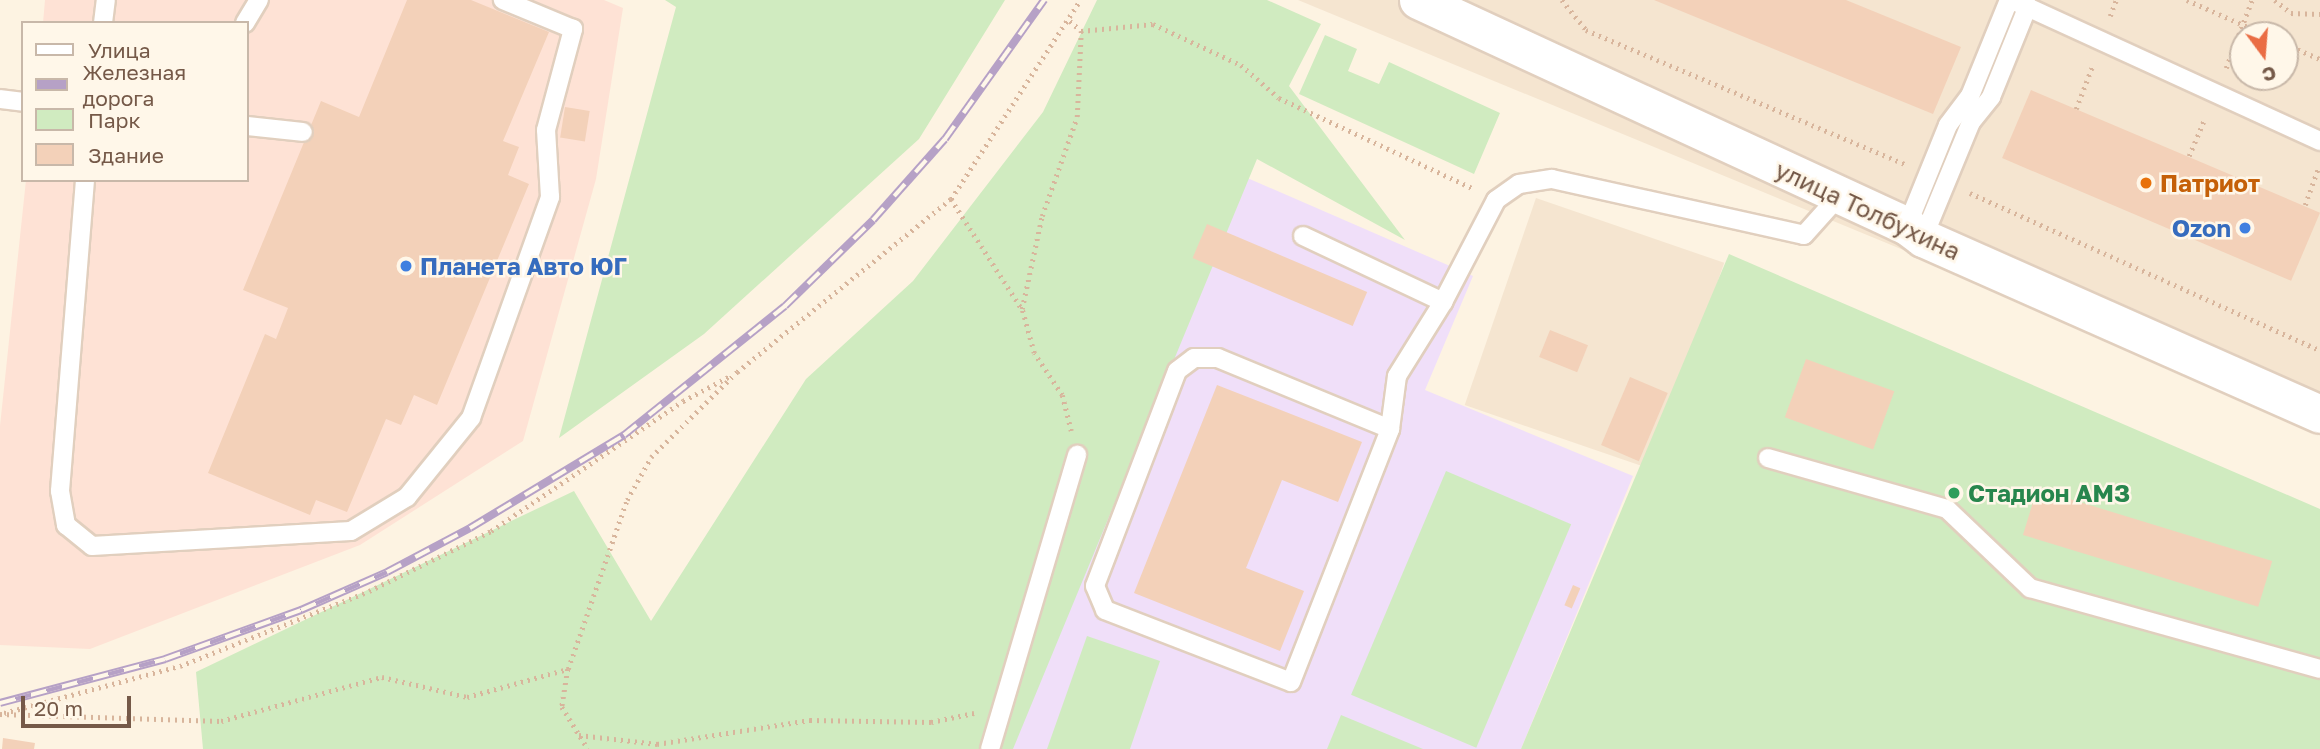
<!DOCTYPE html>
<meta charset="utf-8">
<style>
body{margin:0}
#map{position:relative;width:2320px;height:749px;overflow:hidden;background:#fdf3e2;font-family:"Golos Text",sans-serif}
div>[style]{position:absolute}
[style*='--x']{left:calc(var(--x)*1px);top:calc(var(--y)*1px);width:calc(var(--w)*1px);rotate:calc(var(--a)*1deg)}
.residential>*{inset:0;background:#f5e5d0;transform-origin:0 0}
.commercial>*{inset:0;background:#fee2d5}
.education>*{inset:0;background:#f0dff9}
.green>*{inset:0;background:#d0ebc0;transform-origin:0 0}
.building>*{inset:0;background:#f3d1b9;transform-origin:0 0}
.path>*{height:4.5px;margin-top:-2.25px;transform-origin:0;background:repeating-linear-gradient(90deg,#d8b59c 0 2px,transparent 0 7px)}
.roads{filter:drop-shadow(2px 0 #e1cfbe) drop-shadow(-2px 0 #e1cfbe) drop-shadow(0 2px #e1cfbe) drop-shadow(0 -2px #e1cfbe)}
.service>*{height:18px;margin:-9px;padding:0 9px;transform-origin:9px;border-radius:9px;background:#fff}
.minor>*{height:37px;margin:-18.5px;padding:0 18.5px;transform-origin:18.5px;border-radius:18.5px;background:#fff}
.rail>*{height:8px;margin-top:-4px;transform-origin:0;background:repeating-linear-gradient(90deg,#fff7e9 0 16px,#b6a1c6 0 32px);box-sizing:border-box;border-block:2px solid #b6a1c6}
.dots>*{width:19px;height:19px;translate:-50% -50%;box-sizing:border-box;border:4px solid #fff7e9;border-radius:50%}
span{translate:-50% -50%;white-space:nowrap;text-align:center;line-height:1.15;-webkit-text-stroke:5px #fff7e9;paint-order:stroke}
.food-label{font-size:24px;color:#c56008;font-weight:700}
.left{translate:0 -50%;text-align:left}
.street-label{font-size:24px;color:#755948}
.shop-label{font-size:24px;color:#366cbe;font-weight:700}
.right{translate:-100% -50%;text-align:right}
.leisure-label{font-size:24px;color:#27864d;font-weight:700}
.legend{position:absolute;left:21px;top:21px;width:228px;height:161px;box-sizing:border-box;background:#fff7e9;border:2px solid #c8b8a9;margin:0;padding:9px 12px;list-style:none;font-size:21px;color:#755948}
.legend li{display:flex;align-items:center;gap:14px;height:35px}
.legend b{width:35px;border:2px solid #c8b8a9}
.north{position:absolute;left:2229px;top:21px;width:70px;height:70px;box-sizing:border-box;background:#fff7e9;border:2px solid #c8b8a9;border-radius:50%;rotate:164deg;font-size:19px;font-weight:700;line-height:28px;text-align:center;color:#755948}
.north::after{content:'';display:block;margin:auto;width:24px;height:32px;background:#ea6d44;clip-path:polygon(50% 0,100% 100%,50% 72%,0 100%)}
.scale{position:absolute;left:21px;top:696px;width:110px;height:32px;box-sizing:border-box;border:4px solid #755948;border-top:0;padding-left:9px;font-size:21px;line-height:24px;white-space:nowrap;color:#755948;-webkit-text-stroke:5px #fff7e9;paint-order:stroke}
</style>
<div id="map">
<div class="residential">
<div style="clip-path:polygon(evenodd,1298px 0,2320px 0,2320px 422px,1298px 0,2243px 35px,2285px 35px,2285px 77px,2243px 77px,2243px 35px)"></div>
<div style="left:1536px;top:198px;width:199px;height:219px;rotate:19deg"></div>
</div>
<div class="commercial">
<div style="clip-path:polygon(45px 0,604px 0,623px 8px,596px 179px,523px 441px,360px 545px,90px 649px,0 645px,0 426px,26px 180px,247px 180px,247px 23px,43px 23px)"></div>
</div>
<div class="education">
<div style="clip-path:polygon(1206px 160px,1473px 276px,1425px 390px,1633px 476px,1521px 749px,1006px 749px)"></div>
</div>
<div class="green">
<div style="clip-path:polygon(665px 0,1005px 0,919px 139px,704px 334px,559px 438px,676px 7px)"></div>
<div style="clip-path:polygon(1097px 0,1267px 0,1321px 24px,1289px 86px,1405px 240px,1257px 159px,1013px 749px,203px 749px,196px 672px,574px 491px,651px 621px,806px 379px,913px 281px,1043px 112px)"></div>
<div style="clip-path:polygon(1325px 35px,1357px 49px,1348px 71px,1379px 84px,1389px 62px,1500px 113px,1474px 174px,1299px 94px)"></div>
<div style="clip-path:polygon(1729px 254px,2320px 509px,2320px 749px,1521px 749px)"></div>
<div style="left:1446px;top:471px;width:136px;height:243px;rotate:23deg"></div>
<div style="clip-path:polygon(1087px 636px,1160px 661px,1130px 749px,1047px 749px)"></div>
<div style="clip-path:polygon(1341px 715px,1423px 749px,1327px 749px)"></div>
</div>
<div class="building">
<div style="clip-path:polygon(407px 0,471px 0,549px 32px,503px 141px,519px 147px,508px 175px,529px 184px,437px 405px,414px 395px,401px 425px,386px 419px,347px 512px,316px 500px,310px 515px,208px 473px,265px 334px,276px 339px,288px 308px,243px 290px,321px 101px,359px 117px)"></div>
<div style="clip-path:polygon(1654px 0,1846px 0,1961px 47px,1933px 114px)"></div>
<div style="left:2031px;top:90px;width:314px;height:74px;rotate:23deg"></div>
<div style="left:565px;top:107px;width:25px;height:31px;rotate:9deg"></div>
<div style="left:1207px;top:224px;width:174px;height:37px;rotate:23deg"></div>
<div style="left:1550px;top:330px;width:41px;height:29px;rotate:22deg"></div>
<div style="left:1806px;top:359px;width:94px;height:62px;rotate:20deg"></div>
<div style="left:1630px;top:377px;width:41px;height:74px;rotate:23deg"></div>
<div style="clip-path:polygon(1217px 385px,1362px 442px,1338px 502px,1282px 480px,1246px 568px,1304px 591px,1280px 651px,1134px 593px)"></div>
<div style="left:2037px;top:489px;width:246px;height:48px;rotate:17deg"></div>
<div style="left:1573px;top:585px;width:8px;height:22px;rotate:23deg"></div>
<div style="clip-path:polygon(3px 738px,35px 743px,34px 749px,2px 749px)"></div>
</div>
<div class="path">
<div style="--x:1562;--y:0;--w:38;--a:51"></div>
<div style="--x:1586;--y:30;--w:346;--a:22.8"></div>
<div style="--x:2187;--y:0;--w:86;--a:23.9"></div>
<div style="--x:2275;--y:0;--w:21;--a:39"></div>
<div style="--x:2291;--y:13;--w:29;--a:2"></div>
<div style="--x:2110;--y:16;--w:17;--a:-69"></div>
<div style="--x:1070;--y:21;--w:15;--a:42"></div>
<div style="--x:1081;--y:31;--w:72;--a:-5.6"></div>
<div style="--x:1153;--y:24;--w:97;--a:25"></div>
<div style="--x:1241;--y:65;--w:50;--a:41"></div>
<div style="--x:1279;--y:98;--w:215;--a:25"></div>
<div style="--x:2285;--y:44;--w:38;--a:23"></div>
<div style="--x:2226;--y:68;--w:73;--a:-69.1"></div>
<div style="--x:2076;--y:109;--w:45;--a:-69.1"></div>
<div style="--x:2189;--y:156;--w:41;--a:-67.2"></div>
<div style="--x:1970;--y:193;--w:384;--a:24.2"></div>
<div style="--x:951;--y:199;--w:131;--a:57.2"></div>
<div style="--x:2305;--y:205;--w:41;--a:-70.3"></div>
<div style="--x:1071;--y:431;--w:37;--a:-104"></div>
<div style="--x:1062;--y:395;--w:50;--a:-123.7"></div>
<div style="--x:1034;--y:353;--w:46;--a:-105.3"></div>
<div style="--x:1022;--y:309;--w:95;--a:-77.9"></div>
<div style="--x:1042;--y:216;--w:105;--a:-70.5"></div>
<div style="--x:1077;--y:117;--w:86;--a:-87.3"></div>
<div style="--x:568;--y:669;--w:38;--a:99"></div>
<div style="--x:562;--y:707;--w:49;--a:58.2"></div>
<div style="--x:4;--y:713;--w:182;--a:-15"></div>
<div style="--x:180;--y:666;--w:203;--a:-21.6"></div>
<div style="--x:369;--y:591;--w:136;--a:-26.2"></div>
<div style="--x:491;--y:531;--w:232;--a:-34.1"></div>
<div style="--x:683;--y:401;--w:53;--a:-28"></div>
<div style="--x:0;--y:714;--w:221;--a:1.8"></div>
<div style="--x:221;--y:721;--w:167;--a:-15.3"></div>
<div style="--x:382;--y:677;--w:87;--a:13.2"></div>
<div style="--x:467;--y:697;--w:105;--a:-15.5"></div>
<div style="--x:568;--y:669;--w:179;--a:-70.8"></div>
<div style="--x:627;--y:500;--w:49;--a:-60.8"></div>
<div style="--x:651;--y:457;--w:121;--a:-44.7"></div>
<div style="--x:737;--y:372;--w:275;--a:-39"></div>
<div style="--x:951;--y:199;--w:237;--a:-57"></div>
<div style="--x:579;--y:735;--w:79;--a:6.6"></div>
<div style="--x:657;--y:744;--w:155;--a:-8.9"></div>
<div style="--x:810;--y:720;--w:121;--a:0.9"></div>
<div style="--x:931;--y:722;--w:44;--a:-11.8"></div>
</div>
<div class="roads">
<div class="service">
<div style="--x:2012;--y:0;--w:339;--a:24.6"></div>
<div style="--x:103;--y:23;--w:23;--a:-83"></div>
<div style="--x:245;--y:23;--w:27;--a:-59"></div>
<div style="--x:0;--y:99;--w:23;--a:7"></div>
<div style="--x:247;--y:126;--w:56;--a:6.1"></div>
<div style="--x:85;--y:180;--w:312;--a:94.6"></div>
<div style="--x:60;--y:491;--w:35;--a:80"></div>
<div style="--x:66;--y:525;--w:33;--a:39"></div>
<div style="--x:92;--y:546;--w:259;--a:-3.3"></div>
<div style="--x:351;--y:531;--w:66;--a:-31.3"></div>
<div style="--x:407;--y:497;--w:102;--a:-51"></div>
<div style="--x:471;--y:418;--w:235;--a:-70.3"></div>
<div style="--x:550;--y:197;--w:67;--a:-93.4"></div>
<div style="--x:546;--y:130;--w:105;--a:-75"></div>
<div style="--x:573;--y:29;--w:76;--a:-157.5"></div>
<div style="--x:1907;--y:226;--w:109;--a:-67.9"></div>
<div style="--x:1948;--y:125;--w:36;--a:-53"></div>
<div style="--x:1970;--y:96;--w:104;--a:-67.9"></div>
<div style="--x:1303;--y:236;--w:155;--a:25.2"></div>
<div style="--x:1923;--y:238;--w:126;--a:-67.5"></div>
<div style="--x:1971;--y:122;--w:32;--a:-51"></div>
<div style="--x:1991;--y:97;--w:98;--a:-67.9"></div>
<div style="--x:1390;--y:429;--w:186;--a:-157.6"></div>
<div style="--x:1218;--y:358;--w:24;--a:180"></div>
<div style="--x:1194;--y:358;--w:21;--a:143"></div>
<div style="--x:1177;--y:371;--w:230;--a:110.9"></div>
<div style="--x:1095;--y:586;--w:26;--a:67"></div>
<div style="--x:1105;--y:610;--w:199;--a:21.2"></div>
<div style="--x:1291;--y:682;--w:272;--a:-68.6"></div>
<div style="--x:1390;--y:429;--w:53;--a:-82.5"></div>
<div style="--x:1397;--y:376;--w:87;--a:-58.1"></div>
<div style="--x:1443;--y:302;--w:115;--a:-62.5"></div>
<div style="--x:1496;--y:200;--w:28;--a:-35"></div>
<div style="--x:1519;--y:184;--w:33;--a:-9"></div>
<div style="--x:1552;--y:179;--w:258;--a:12.5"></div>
<div style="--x:1804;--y:235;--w:52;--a:-48.1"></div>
<div style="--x:1768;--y:458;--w:186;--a:15.9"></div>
<div style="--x:1947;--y:509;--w:115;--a:43.6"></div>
<div style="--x:2030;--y:588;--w:301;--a:15.6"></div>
<div style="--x:990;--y:749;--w:307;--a:-73.5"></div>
</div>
<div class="minor">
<div style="--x:1418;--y:0;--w:539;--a:24.8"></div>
<div style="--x:1907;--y:226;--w:20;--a:37"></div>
<div style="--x:1923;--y:238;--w:434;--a:23.9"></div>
</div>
</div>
<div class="rail">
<div style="--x:0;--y:703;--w:171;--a:-14.9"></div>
<div style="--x:165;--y:659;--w:145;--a:-19.8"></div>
<div style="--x:301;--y:610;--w:94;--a:-23.8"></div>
<div style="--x:387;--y:572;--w:94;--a:-27.9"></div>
<div style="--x:470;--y:528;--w:180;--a:-31.1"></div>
<div style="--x:624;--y:435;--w:206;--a:-38.7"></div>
<div style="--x:785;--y:306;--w:123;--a:-44.3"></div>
<div style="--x:873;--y:220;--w:108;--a:-48.4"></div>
<div style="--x:945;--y:139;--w:171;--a:-54.5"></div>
</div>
<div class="dots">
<div style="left:2146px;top:183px;background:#e8710a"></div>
<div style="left:2245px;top:228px;background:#3f7fe0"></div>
<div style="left:406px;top:266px;background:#3f7fe0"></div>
<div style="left:1954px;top:493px;background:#2e9e5b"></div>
</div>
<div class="food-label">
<span class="left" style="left:2160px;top:183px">Патриот</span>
</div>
<div class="street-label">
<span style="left:1868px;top:210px;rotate:25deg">улица Толбухина</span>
</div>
<div class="shop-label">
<span class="right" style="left:2231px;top:228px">Ozon</span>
<span class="left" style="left:420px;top:266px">Планета Авто ЮГ</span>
</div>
<div class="leisure-label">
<span class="left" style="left:1968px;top:493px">Стадион АМЗ</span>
</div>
<ul class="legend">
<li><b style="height:9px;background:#fff"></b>Улица</li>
<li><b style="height:9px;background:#b6a1c6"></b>Железная дорога</li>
<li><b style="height:19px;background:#d0ebc0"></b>Парк</li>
<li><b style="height:19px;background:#f3d1b9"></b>Здание</li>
</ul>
<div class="north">С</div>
<div class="scale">20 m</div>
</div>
